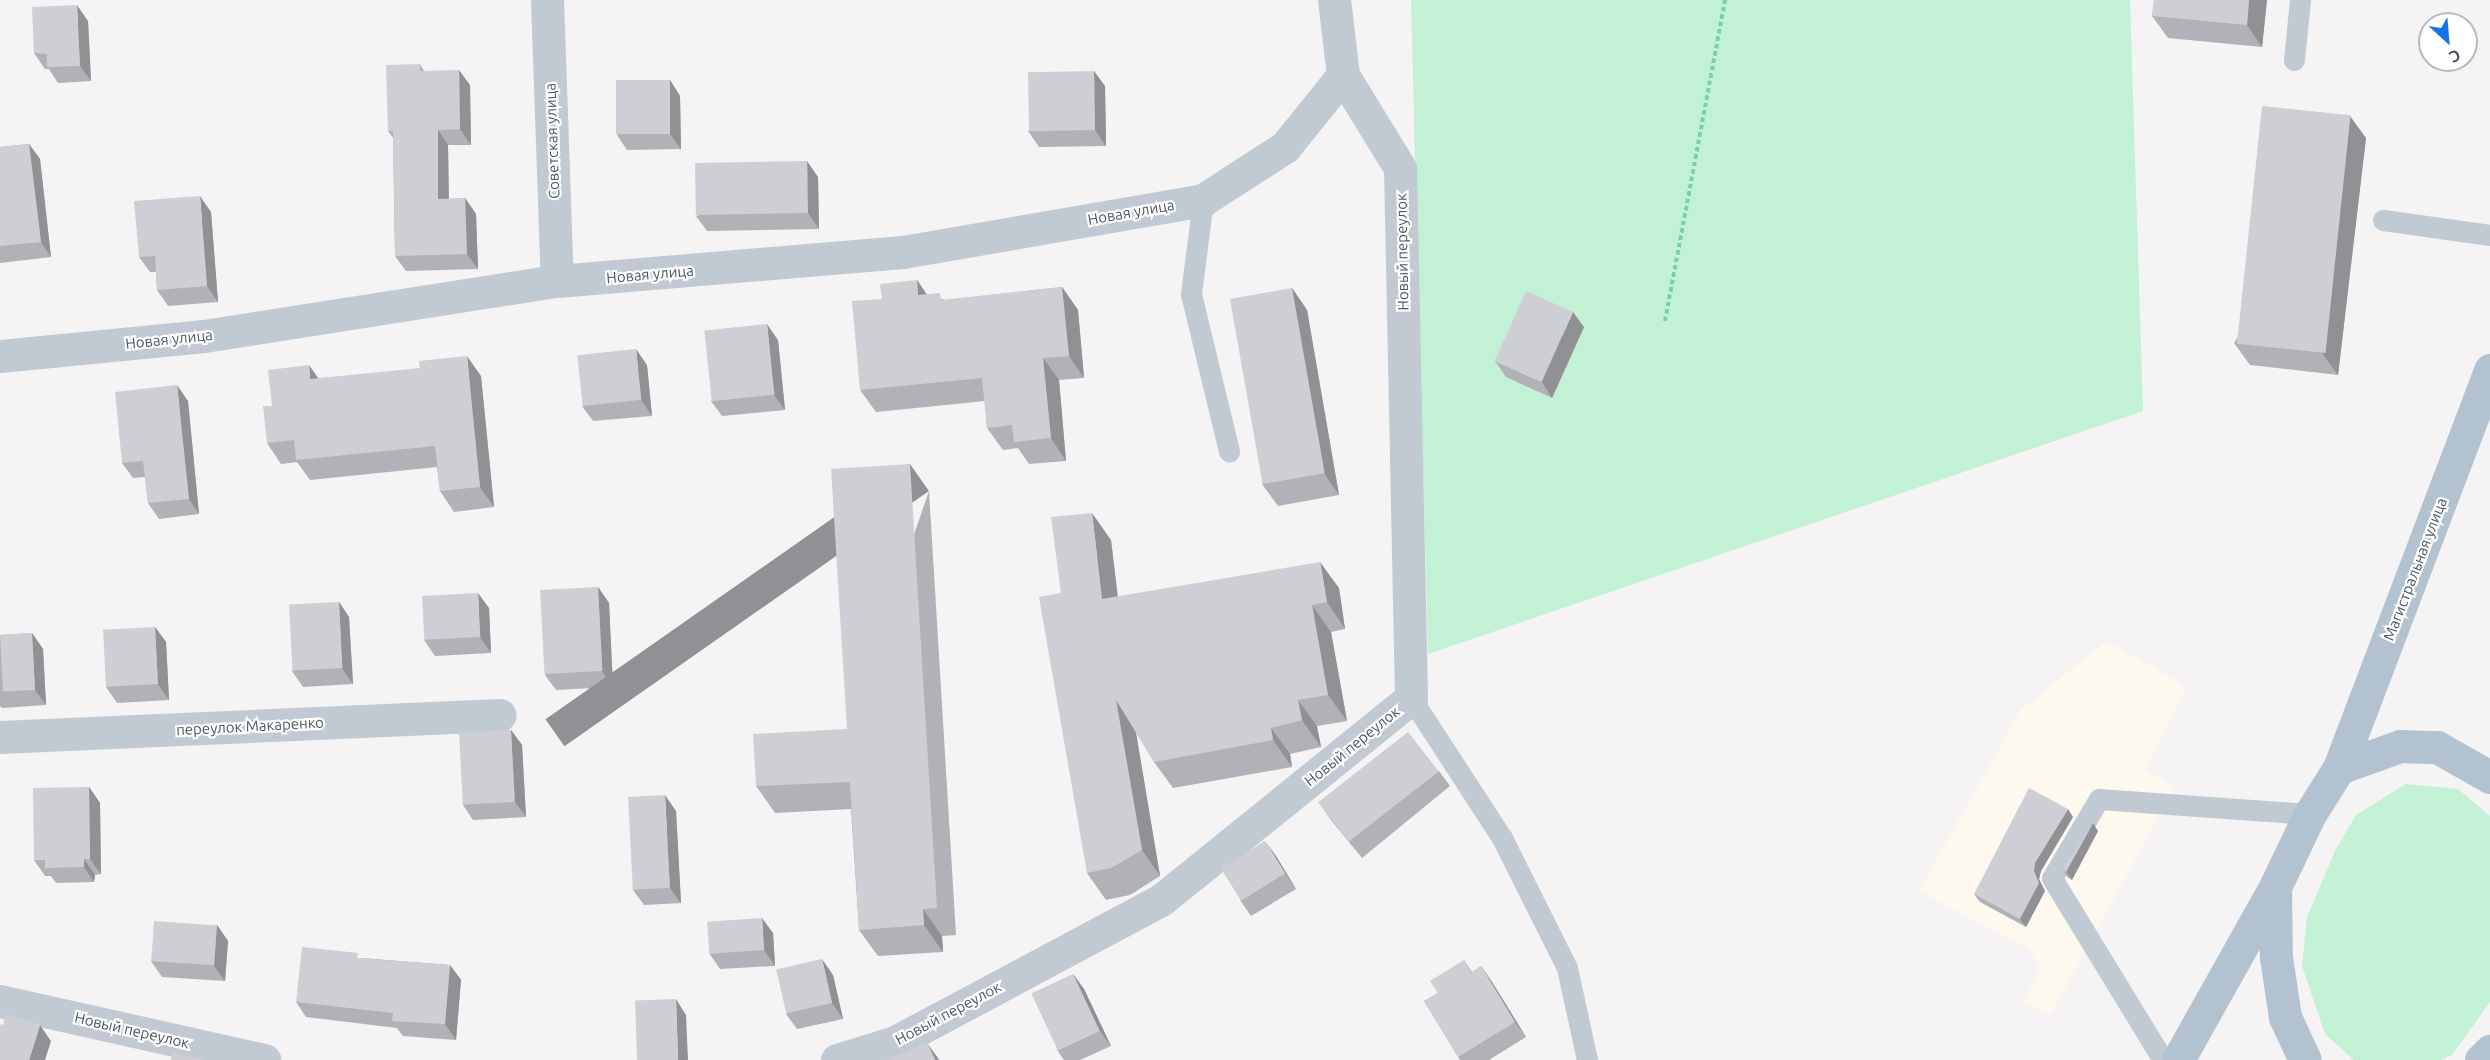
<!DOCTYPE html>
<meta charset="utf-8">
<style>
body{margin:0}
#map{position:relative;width:2490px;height:1060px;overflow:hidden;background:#f5f3f3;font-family:Ubuntu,sans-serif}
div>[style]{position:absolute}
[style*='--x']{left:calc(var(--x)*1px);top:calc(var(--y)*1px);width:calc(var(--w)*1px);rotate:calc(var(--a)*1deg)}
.commercial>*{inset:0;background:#fdf9ef}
.green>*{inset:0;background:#c3f1d5}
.path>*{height:4px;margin-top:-2px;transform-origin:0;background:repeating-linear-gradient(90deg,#7ad0a6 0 4.5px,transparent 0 7.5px)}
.service>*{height:21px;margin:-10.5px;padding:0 10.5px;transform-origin:10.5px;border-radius:10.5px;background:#c1cad2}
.minor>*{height:33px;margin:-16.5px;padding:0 16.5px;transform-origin:16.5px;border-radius:16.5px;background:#c1cad2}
.tertiary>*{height:33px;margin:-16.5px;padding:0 16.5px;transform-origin:16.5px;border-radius:16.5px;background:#c1cad2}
.primary>*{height:33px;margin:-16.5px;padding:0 16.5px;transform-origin:16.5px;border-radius:16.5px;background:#b3c2d1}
.wall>*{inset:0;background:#b0b2b7}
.shaded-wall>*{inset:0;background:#909195;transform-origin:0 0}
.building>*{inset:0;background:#cdcfd5;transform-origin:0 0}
span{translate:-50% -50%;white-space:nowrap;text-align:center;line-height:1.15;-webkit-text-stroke:4.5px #fff;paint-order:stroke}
.street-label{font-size:15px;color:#4a5661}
.north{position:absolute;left:2418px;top:12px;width:60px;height:60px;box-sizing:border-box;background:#fff;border:2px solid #b7bbc0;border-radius:50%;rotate:154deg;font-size:16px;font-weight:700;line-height:24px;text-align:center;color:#4a5661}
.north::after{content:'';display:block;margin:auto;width:21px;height:27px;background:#1a73e8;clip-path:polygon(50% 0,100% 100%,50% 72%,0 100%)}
</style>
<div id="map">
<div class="commercial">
<div style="clip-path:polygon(2107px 641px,2187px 687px,2146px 770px,2175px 787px,2050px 1016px,2023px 1002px,2041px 968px,2030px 950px,1919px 891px,2021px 710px)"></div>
</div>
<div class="green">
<div style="clip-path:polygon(1411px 0,2130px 0,2143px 411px,1428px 654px)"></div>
<div style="clip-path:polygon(2406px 784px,2458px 789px,2490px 816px,2490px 1002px,2452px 1055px,2440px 1060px,2354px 1060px,2325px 1034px,2302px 966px,2307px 917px,2335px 851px,2356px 815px)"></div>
</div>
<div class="path">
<div style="--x:1665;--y:321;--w:327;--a:-79.4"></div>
</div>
<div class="service">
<div style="--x:2294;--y:60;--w:60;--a:-84.3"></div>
<div style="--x:1203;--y:200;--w:95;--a:97.3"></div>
<div style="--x:1191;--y:294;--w:162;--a:76.4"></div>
<div style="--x:2383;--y:220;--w:108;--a:8"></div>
<div style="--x:1411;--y:698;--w:167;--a:57"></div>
<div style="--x:1502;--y:838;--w:145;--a:63.4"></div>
<div style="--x:1567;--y:968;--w:94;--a:77.7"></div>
<div style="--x:2163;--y:1060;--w:213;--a:-121.4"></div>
<div style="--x:2052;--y:878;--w:92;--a:-59.3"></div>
<div style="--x:2099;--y:799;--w:212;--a:4.1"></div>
</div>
<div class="minor">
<div style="--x:0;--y:737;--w:500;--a:-2.52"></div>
<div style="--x:0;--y:1001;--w:271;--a:12.6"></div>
<div style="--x:837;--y:1060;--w:61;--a:-17.2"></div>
<div style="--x:895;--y:1042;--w:302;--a:-28.1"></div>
<div style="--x:1161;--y:900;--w:321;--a:-38.9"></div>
<div style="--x:1411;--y:698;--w:530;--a:-91.19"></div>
<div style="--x:1400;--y:168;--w:109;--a:-121.5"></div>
</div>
<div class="tertiary">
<div style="--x:547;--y:0;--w:281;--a:88"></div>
<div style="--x:0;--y:356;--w:205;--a:-5.6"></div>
<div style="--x:204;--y:336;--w:357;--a:-8.9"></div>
<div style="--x:557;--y:281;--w:347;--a:-4.8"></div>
<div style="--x:903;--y:252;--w:304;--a:-9.8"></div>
<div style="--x:1203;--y:200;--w:98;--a:-32.9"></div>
<div style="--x:1285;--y:147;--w:92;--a:-51.1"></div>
<div style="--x:1343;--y:75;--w:76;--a:-96.8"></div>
</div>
<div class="primary">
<div style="--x:2339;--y:768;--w:65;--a:-19.8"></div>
<div style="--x:2400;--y:746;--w:37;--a:2"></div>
<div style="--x:2437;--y:747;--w:61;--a:29.5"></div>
<div style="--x:2275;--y:889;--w:68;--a:89.2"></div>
<div style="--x:2276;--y:957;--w:61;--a:81.5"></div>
<div style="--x:2285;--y:1017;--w:47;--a:65.1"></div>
<div style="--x:2178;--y:1060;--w:198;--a:-60.7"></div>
<div style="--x:2275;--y:887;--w:81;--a:-64.4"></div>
<div style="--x:2310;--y:814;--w:54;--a:-57.8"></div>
<div style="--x:2339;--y:768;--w:426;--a:-69.2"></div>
<div style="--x:2481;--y:1060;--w:13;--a:-45"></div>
</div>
<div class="wall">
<div style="clip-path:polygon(2154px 0,2267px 0,2262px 47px,2168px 38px,2152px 16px)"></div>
<div style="clip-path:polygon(88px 21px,91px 81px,58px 83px,49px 69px,45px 69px,34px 53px)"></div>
<div style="clip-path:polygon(420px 64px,424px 71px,470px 85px,471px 145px,448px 145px,449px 199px,465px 198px,476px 214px,478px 269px,406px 271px,395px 256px,393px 138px,388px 131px)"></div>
<div style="clip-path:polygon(670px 80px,680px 96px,681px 149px,627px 150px,617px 135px)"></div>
<div style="clip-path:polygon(1105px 86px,1106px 146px,1039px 147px,1028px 131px)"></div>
<div style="clip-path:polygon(2366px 138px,2338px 375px,2250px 365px,2234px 343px)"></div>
<div style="clip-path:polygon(29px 144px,40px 159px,51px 257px,0 263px,0 147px)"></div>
<div style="clip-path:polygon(818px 177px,819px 229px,707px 231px,696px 216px)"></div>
<div style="clip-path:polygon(211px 212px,218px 302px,168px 306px,157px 290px,156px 272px,150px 272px,139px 257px)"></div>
<div style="clip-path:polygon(917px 280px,926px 294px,945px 300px,1062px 287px,1078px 310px,1084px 378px,1059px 380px,1066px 461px,1029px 464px,1018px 448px,1003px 450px,987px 428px,985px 401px,876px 412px,860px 390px)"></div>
<div style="clip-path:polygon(1292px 288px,1307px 310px,1339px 495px,1278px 506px,1262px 484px)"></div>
<div style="clip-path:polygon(1584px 327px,1552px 398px,1506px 377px,1495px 361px)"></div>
<div style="clip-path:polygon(778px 340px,785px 410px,722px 416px,711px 401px)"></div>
<div style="clip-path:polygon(647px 365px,652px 416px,593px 421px,582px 406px)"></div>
<div style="clip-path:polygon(481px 376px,494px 507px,454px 512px,440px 491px,437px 467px,310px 480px,297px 462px,281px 464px,267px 443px,272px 406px,318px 378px)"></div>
<div style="clip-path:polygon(188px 401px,199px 514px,159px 519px,148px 503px,145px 477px,133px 478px,122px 463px)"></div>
<div style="clip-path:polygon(929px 491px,956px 935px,942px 936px,943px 952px,878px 956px,859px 930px,851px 809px,775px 813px,756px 786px,847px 729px)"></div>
<div style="clip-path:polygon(1111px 540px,1118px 597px,1339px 588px,1345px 629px,1331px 632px,1347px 721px,1317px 726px,1321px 747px,1290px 754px,1292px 767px,1173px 788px,1154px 762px,1136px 732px,1160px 876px,1130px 895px,1106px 900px,1087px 873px,1061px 593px)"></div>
<div style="clip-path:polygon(598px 587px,609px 603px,613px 687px,556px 690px,545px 675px)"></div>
<div style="clip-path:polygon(339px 602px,349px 617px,353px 684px,303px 687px,292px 671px)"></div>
<div style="clip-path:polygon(489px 608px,491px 653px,435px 656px,424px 640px)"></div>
<div style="clip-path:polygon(155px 627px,166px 642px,169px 700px,117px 703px,106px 687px)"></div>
<div style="clip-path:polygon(32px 633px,43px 649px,46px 705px,2px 708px,0 706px,0 635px)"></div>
<div style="clip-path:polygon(511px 730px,522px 745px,526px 817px,473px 820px,463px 805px)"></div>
<div style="clip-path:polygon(1439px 771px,1450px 786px,1362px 858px,1331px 820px,1320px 804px)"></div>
<div style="clip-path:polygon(89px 787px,100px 803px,101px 874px,95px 875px,94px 882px,56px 883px,51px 876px,45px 876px,34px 860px)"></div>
<div style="clip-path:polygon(676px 811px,681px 903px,644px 905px,633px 890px)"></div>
<div style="clip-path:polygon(2073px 817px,2041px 871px,2039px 879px,2045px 891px,2026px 927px,1980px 902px,1974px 894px)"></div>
<div style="clip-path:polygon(2098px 831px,2072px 880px,2067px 877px,2062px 869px)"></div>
<div style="clip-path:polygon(1276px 856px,1296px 889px,1251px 916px,1240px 900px)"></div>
<div style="clip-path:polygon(217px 925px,228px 941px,225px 981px,162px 977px,151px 961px)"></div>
<div style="clip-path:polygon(773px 933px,775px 966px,720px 969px,709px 953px)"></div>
<div style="clip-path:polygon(362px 958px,450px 965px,461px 980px,456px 1040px,403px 1036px,397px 1028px,306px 1017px,296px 1002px)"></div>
<div style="clip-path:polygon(1464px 960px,1472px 972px,1481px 966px,1492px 982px,1526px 1037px,1489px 1060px,1460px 1060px,1424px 1001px,1438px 993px)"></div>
<div style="clip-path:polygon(1073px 974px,1084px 989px,1111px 1046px,1080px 1060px,1064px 1060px,1057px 1050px)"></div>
<div style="clip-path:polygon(833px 975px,843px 1019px,797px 1029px,786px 1014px)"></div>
</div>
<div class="shaded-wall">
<div style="clip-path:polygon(2249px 0,2267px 0,2262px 47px,2247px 25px)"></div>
<div style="clip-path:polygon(77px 5px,88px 21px,91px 81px,80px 66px)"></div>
<div style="clip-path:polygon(459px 70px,470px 85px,471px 145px,460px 129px)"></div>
<div style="clip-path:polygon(1094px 71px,1105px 86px,1106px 146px,1095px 130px)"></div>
<div style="clip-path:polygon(670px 80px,680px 96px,681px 149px,670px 134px)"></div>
<div style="clip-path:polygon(2350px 116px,2366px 138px,2338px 375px,2322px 353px)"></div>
<div style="clip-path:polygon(438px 130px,448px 145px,449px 215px,438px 199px)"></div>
<div style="clip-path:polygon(29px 144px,40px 159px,51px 257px,41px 242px)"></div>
<div style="clip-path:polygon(807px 161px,818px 177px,819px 229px,808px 213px)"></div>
<div style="clip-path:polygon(200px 196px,211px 212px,218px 302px,207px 286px)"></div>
<div style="clip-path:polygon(465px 198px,476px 214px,478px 269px,467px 254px)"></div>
<div style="clip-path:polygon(917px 280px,932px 302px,918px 295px)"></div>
<div style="clip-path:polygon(1062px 287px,1078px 310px,1084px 378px,1069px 356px)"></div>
<div style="clip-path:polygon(1292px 288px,1307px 310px,1339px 495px,1324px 473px)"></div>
<div style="clip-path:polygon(1573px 312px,1584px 327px,1552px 398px,1542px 382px)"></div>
<div style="clip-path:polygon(767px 324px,778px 340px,785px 410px,774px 395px)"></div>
<div style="clip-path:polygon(636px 349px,647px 365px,652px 416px,641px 400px)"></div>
<div style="clip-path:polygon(467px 356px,481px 376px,494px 507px,480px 487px)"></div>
<div style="clip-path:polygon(1043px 358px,1059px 380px,1066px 461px,1051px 438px)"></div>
<div style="clip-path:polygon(309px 365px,323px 385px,310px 379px)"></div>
<div style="clip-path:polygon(177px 385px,188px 401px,199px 514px,189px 499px)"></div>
<div style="left:910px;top:464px;width:33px;height:445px;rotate:55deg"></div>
<div style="clip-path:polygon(1092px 513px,1111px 540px,1121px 626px,1102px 599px)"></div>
<div style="clip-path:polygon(1320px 562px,1339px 588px,1345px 629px,1327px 602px)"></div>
<div style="clip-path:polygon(598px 587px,609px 603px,613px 687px,602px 671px)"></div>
<div style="clip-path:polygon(478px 593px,489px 608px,491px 653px,480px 637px)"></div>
<div style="clip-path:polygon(339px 602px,349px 617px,353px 684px,342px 668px)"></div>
<div style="clip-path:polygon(1312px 605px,1331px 632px,1347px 721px,1328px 695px)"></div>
<div style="clip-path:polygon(155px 627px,166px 642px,169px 700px,158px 684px)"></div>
<div style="clip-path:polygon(32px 633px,43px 649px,46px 705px,35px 690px)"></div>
<div style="clip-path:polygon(1116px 700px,1135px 727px,1160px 876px,1142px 850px)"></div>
<div style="clip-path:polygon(1298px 700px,1317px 726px,1321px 747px,1302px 720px)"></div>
<div style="clip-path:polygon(1271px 728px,1290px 754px,1292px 767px,1273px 740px)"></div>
<div style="clip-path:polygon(511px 730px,522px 745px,526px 817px,515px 802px)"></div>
<div style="clip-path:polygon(89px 787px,100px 803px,101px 874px,90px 859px)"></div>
<div style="clip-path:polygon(665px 795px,676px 811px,681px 903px,670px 888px)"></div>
<div style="clip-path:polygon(2068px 809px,2073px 817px,2041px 871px,2039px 879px,2045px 891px,2026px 927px,2020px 919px,2035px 863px)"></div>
<div style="clip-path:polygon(2093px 823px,2098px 831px,2072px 880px,2066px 872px)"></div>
<div style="clip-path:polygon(1265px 841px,1276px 856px,1296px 889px,1285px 873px)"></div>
<div style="clip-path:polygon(84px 859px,95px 875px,94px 882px,84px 867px)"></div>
<div style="clip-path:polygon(923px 909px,942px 936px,943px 952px,924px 925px)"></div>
<div style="clip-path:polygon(762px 918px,773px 933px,775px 966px,764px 950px)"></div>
<div style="clip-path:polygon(217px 925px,228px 941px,225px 981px,214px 966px)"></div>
<div style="clip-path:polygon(822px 959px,833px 975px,843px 1019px,832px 1003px)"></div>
<div style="clip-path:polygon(450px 965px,461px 980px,456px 1040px,445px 1024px)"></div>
<div style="clip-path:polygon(1481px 966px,1492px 982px,1526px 1037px,1515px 1022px)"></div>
<div style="clip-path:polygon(1073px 974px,1084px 989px,1111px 1046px,1100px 1031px)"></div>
<div style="clip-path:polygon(676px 999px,686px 1015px,688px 1060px,678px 1060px)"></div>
<div style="clip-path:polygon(40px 1025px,51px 1041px,45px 1060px,29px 1060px)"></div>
<div style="clip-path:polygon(927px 1043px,938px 1058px,939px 1060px,935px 1060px)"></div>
</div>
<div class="building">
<div style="clip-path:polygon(2154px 0,2249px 0,2247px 25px,2152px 16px)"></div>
<div style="clip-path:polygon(77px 5px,80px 66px,47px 67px,47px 54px,34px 53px,32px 7px)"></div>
<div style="clip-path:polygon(420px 64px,420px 71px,459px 70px,460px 129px,438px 130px,438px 199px,465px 198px,467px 254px,395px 256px,393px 131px,388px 131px,386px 65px)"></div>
<div style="left:1094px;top:71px;width:59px;height:66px;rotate:89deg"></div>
<div style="left:670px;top:80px;width:54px;height:54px;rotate:90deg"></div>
<div style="left:2262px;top:106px;width:89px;height:239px;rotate:6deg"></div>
<div style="clip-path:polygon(29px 144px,41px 242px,0 246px,0 147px)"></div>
<div style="left:807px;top:161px;width:52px;height:112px;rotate:89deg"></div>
<div style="clip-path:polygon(200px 196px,207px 286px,157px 290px,155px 256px,139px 257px,134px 201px)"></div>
<div style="clip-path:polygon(917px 280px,918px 295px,940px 293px,941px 300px,1062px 287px,1069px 356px,1043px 358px,1051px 438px,1014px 442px,1012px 425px,987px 428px,982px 378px,860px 390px,852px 301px,882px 299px,880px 284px)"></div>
<div style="left:1292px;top:288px;width:188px;height:63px;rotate:80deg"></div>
<div style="left:1526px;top:291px;width:51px;height:77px;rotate:24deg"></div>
<div style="left:767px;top:324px;width:71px;height:63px;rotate:84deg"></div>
<div style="left:636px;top:349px;width:51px;height:59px;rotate:84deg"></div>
<div style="clip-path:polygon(467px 356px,480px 487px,440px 491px,435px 446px,296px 460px,294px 440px,267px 443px,263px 406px,272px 406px,268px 370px,309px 365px,310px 379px,420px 368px,419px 361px)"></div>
<div style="clip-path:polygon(177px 385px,189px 499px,148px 503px,143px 461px,122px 463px,115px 392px)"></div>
<div style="clip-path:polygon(910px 464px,937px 908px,923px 909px,924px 925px,859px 930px,850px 782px,756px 786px,753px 734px,847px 729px,831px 469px)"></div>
<div style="clip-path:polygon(1092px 513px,1102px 599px,1320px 562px,1327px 602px,1312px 605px,1328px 695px,1298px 700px,1302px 720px,1271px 728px,1273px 740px,1154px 762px,1116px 700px,1142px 850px,1111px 868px,1087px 873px,1039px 597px,1061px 593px,1051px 517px)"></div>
<div style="left:598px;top:587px;width:84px;height:58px;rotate:87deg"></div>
<div style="left:478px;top:593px;width:44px;height:56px;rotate:87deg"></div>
<div style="left:339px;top:602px;width:66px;height:50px;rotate:87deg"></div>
<div style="left:155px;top:627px;width:57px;height:52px;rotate:87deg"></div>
<div style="left:32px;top:633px;width:57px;height:32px;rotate:87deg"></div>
<div style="left:511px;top:730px;width:72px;height:52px;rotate:87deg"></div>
<div style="left:1408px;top:732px;width:50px;height:114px;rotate:52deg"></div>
<div style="clip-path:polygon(89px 787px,90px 859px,84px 859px,84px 867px,45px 868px,45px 860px,34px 860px,33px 788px)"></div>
<div style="clip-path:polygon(2029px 788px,2068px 809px,2035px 863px,2034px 871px,2039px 883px,2020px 919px,1974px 894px)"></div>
<div style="left:665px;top:795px;width:93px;height:37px;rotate:87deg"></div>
<div style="clip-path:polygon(2093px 823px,2066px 872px,2062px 869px)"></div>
<div style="left:1265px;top:841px;width:38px;height:52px;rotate:58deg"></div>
<div style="left:762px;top:918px;width:32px;height:55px;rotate:86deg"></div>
<div style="left:154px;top:921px;width:63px;height:40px;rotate:4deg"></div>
<div style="clip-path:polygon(302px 947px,358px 953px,357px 958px,450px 965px,445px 1024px,392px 1021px,393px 1013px,296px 1002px)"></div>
<div style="left:822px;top:959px;width:45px;height:47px;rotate:77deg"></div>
<div style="clip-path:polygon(1464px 960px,1471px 973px,1481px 966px,1515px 1022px,1458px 1057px,1424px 1001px,1438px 993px,1430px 981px)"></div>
<div style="left:1073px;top:974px;width:63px;height:46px;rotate:65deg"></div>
<div style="left:676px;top:999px;width:61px;height:41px;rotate:88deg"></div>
<div style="clip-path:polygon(6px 1014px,40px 1025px,29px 1060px,0 1060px,0 1024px,3px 1025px)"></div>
<div style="clip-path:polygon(927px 1043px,935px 1060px,886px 1060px)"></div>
<div style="clip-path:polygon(173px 1052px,204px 1060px,171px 1060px)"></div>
</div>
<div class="street-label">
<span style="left:552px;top:141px;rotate:-92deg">Советская улица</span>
<span style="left:1131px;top:212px;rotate:-10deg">Новая улица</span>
<span style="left:1402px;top:252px;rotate:-91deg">Новый переулок</span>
<span style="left:650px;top:274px;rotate:-5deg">Новая улица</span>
<span style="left:169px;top:339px;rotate:-6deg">Новая улица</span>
<span style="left:2415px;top:569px;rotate:-69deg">Магистральная улица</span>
<span style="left:250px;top:726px;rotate:-3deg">переулок Макаренко</span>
<span style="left:1352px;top:746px;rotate:-39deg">Новый переулок</span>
<span style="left:948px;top:1013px;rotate:-28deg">Новый переулок</span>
<span style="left:132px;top:1030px;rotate:13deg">Новый переулок</span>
</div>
<div class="north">С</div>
</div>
